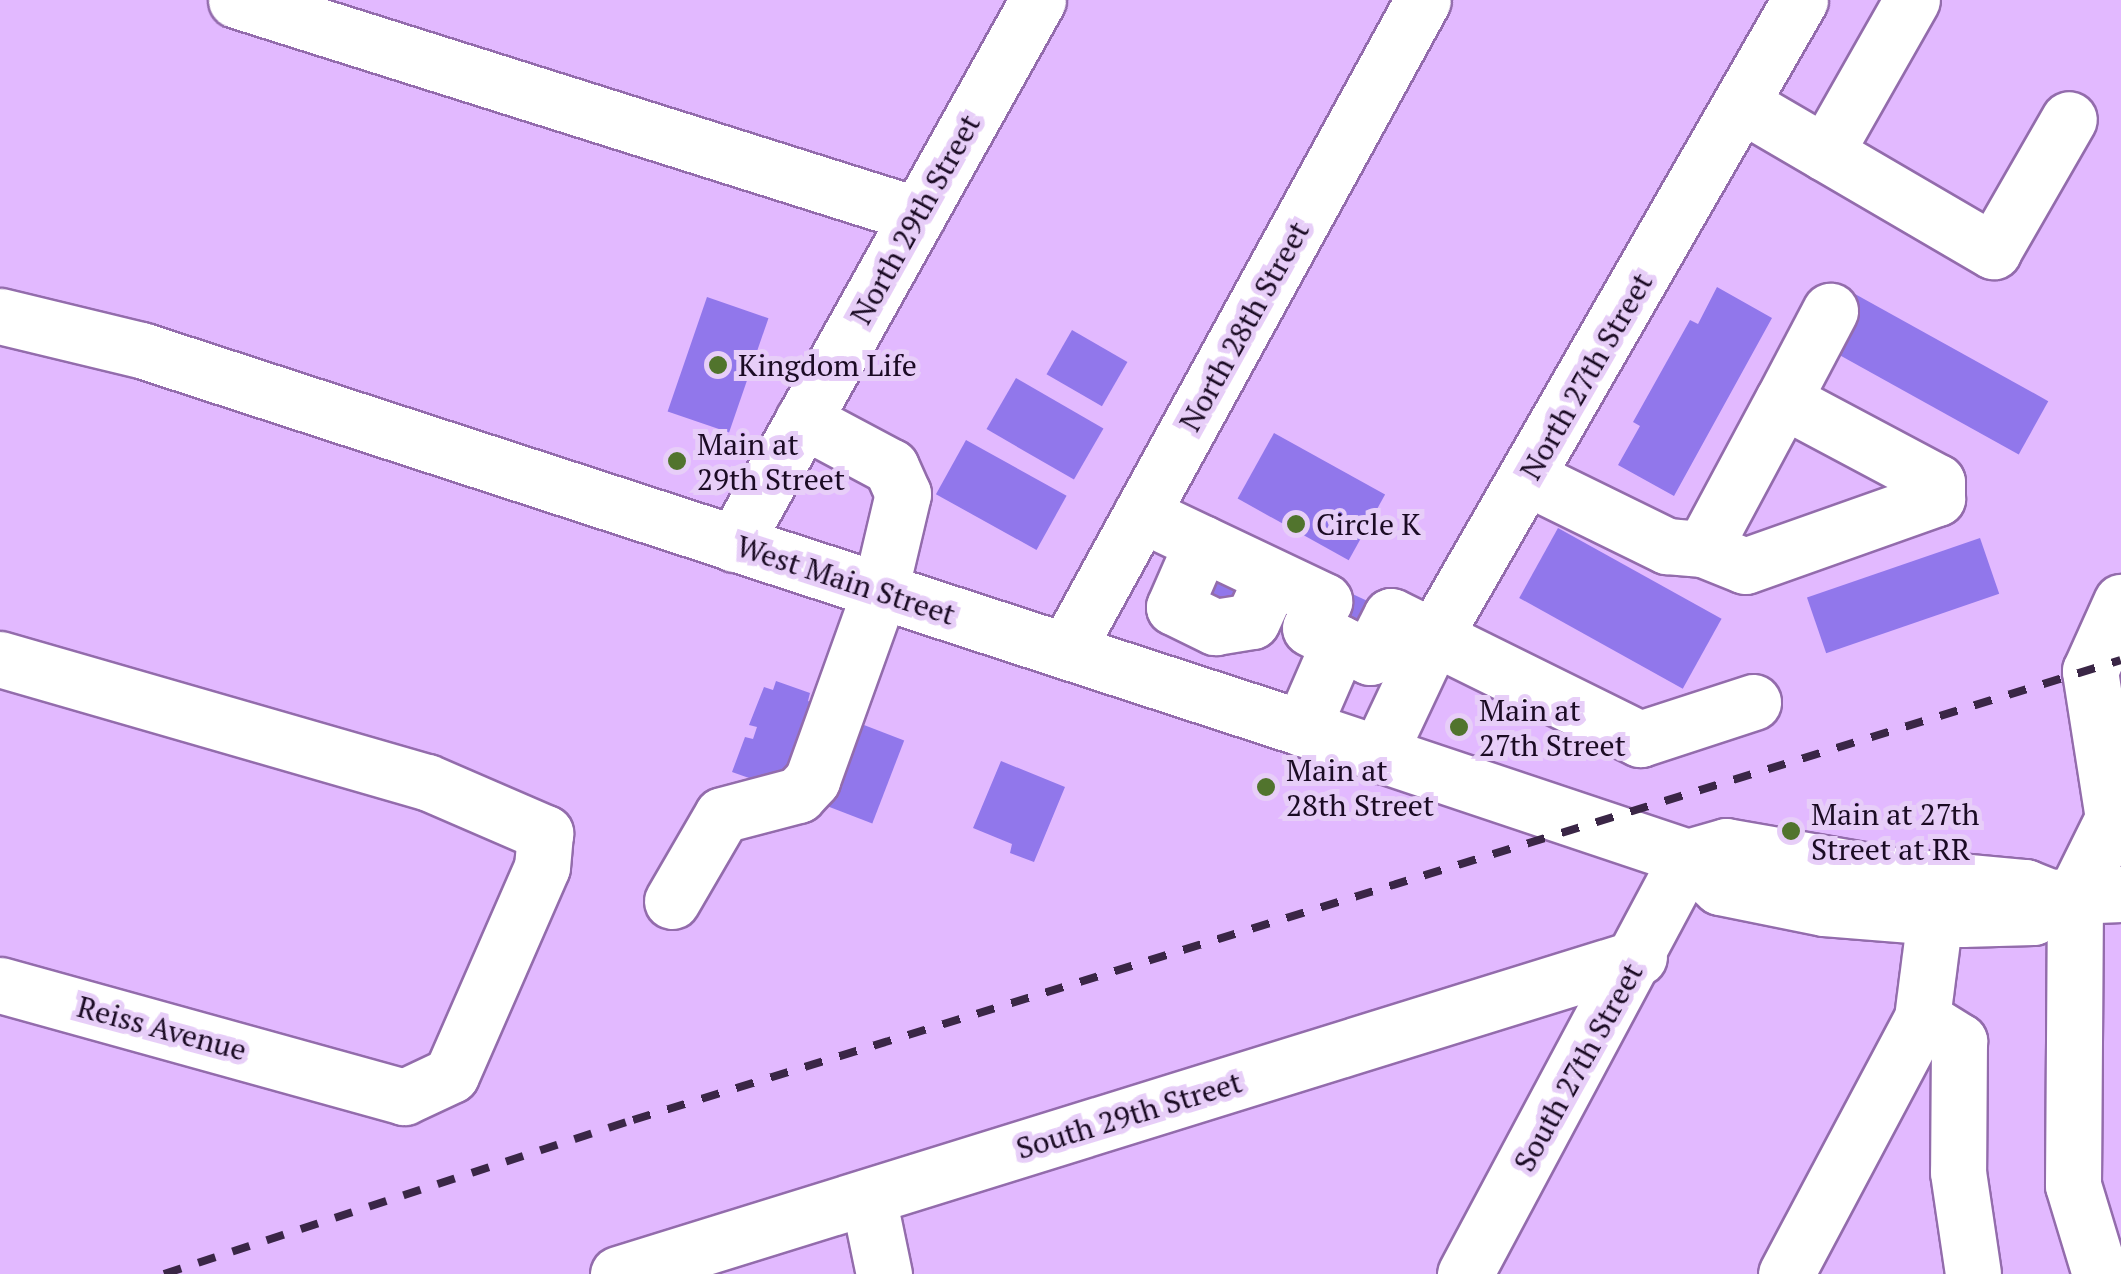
<!DOCTYPE html>
<style>
body{margin:0}
#map{position:relative;width:2121px;height:1274px;overflow:hidden;background:#e2b9ff;font-family:"PT Serif",serif}
div>[style]{position:absolute}
[style*='--x']{left:calc(var(--x)*1px);top:calc(var(--y)*1px);width:calc(var(--w)*1px);rotate:calc(var(--a)*1deg)}
.building>*{inset:0;background:#9177eb;transform-origin:0 0}
.roads{filter:drop-shadow(2px 0 #936cac) drop-shadow(-2px 0 #936cac) drop-shadow(0 2px #936cac) drop-shadow(0 -2px #936cac)}
.minor>*{height:55px;margin:-27.5px;padding:0 27.5px;transform-origin:27.5px;border-radius:27.5px;background:#fff}
.major>*{height:55px;margin:-27.5px;padding:0 27.5px;transform-origin:27.5px;border-radius:27.5px;background:#fff}
.rail>*{height:8px;margin-top:-4px;transform-origin:0;background:repeating-linear-gradient(90deg,#3a2646 0 18px,transparent 0 36px)}
.dots>*{width:28px;height:28px;translate:-50% -50%;box-sizing:border-box;border:5px solid #e7cef8;border-radius:50%}
span{translate:-50% -50%;white-space:nowrap;text-align:center;line-height:1.15;-webkit-text-stroke:10px #e7cef8;paint-order:stroke}
.street-label{font-size:30px;color:#1b0b24}
.poi-label{font-size:30px;color:#1b0b24}
.left{translate:0 -50%;text-align:left}
</style>
<div id="map">
<div class="building">
<div style="clip-path:polygon(1717px 287px,1772px 318px,1674px 496px,1618px 465px,1640px 426px,1633px 422px,1690px 320px,1698px 324px)"></div>
<div style="left:1855px;top:294px;width:221px;height:61px;rotate:29deg"></div>
<div style="left:707px;top:297px;width:65px;height:121px;rotate:19deg"></div>
<div style="left:1072px;top:330px;width:64px;height:51px;rotate:30deg"></div>
<div style="left:1016px;top:378px;width:101px;height:59px;rotate:30deg"></div>
<div style="left:1274px;top:433px;width:127px;height:75px;rotate:29deg"></div>
<div style="left:966px;top:440px;width:115px;height:62px;rotate:29deg"></div>
<div style="left:1558px;top:528px;width:187px;height:80px;rotate:29deg"></div>
<div style="left:1980px;top:538px;width:59px;height:183px;rotate:71deg"></div>
<div style="left:1205px;top:568px;width:43px;height:37px;rotate:29deg"></div>
<div style="left:1346px;top:591px;width:35px;height:43px;rotate:25deg"></div>
<div style="clip-path:polygon(776px 681px,810px 693px,808px 701px,814px 703px,783px 790px,732px 772px,745px 737px,753px 739px,757px 727px,749px 725px,764px 687px,773px 690px)"></div>
<div style="left:851px;top:720px;width:57px;height:89px;rotate:21deg"></div>
<div style="clip-path:polygon(1001px 761px,1065px 787px,1034px 862px,1010px 853px,1012px 844px,973px 828px)"></div>
</div>
<div class="roads">
<div class="minor">
<div style="--x:236;--y:0;--w:715;--a:17.5"></div>
<div style="--x:1743;--y:105;--w:290;--a:30.3"></div>
<div style="--x:1993;--y:251;--w:152;--a:-60.1"></div>
<div style="--x:1825;--y:153;--w:176;--a:-60.4"></div>
<div style="--x:1528;--y:478;--w:155;--a:26.1"></div>
<div style="--x:1667;--y:546;--w:36;--a:5"></div>
<div style="--x:1703;--y:549;--w:45;--a:22"></div>
<div style="--x:1745;--y:566;--w:204;--a:-19.5"></div>
<div style="--x:1937;--y:498;--w:16;--a:-90"></div>
<div style="--x:1937;--y:482;--w:174;--a:-152"></div>
<div style="--x:1783;--y:400;--w:101;--a:-62.2"></div>
<div style="--x:1141;--y:514;--w:203;--a:25.4"></div>
<div style="--x:1324;--y:601;--w:30;--a:117"></div>
<div style="--x:1310;--y:628;--w:33;--a:27"></div>
<div style="--x:1339;--y:643;--w:93;--a:113.5"></div>
<div style="--x:1202;--y:543;--w:70;--a:113.6"></div>
<div style="--x:1174;--y:607;--w:46;--a:26"></div>
<div style="--x:1215;--y:627;--w:37;--a:-9"></div>
<div style="--x:1252;--y:621;--w:48;--a:-65.6"></div>
<div style="--x:734;--y:544;--w:623;--a:-60.8"></div>
<div style="--x:1703;--y:549;--w:169;--a:-61.8"></div>
<div style="--x:1339;--y:643;--w:34;--a:24"></div>
<div style="--x:1370;--y:657;--w:46;--a:-62.9"></div>
<div style="--x:1391;--y:616;--w:278;--a:26.3"></div>
<div style="--x:1640;--y:739;--w:119;--a:-18.1"></div>
<div style="--x:1066;--y:651;--w:742;--a:-61.26"></div>
<div style="--x:0;--y:659;--w:444;--a:16.1"></div>
<div style="--x:427;--y:782;--w:129;--a:23.4"></div>
<div style="--x:545;--y:833;--w:34;--a:95"></div>
<div style="--x:542;--y:867;--w:227;--a:113.6"></div>
<div style="--x:451;--y:1075;--w:52;--a:154.9"></div>
<div style="--x:404;--y:1097;--w:419;--a:-164.5"></div>
<div style="--x:1378;--y:755;--w:129;--a:-64.8"></div>
<div style="--x:1433;--y:638;--w:736;--a:-60.09"></div>
<div style="--x:2113;--y:818;--w:149;--a:-98.9"></div>
<div style="--x:2090;--y:671;--w:76;--a:-65.8"></div>
<div style="--x:672;--y:901;--w:99;--a:-59.8"></div>
<div style="--x:722;--y:815;--w:79;--a:-14.7"></div>
<div style="--x:798;--y:795;--w:21;--a:-47"></div>
<div style="--x:812;--y:780;--w:201;--a:-70.2"></div>
<div style="--x:880;--y:591;--w:100;--a:-76.7"></div>
<div style="--x:903;--y:494;--w:30;--a:-114"></div>
<div style="--x:891;--y:467;--w:100;--a:-151.9"></div>
<div style="--x:1922;--y:1018;--w:44;--a:31.9"></div>
<div style="--x:1959;--y:1041;--w:131;--a:90.4"></div>
<div style="--x:1958;--y:1172;--w:103;--a:81.6"></div>
<div style="--x:868;--y:1197;--w:79;--a:78.3"></div>
<div style="--x:618;--y:1274;--w:1069;--a:-17.25"></div>
<div style="--x:1465;--y:1274;--w:473;--a:-61.9"></div>
<div style="--x:1786;--y:1274;--w:290;--a:-62"></div>
<div style="--x:1922;--y:1018;--w:102;--a:-82.7"></div>
<div style="--x:2100;--y:1274;--w:93;--a:-106.9"></div>
<div style="--x:2073;--y:1185;--w:290;--a:-89.6"></div>
<div style="--x:2075;--y:895;--w:86;--a:-63.7"></div>
<div style="--x:2113;--y:818;--w:8;--a:-7"></div>
</div>
<div class="major">
<div style="--x:0;--y:316;--w:145;--a:13.6"></div>
<div style="--x:141;--y:350;--w:1221;--a:18.03"></div>
<div style="--x:1302;--y:728;--w:407;--a:18.5"></div>
<div style="--x:1688;--y:857;--w:44;--a:43.2"></div>
<div style="--x:1720;--y:887;--w:106;--a:11.4"></div>
<div style="--x:1824;--y:908;--w:138;--a:4.6"></div>
<div style="--x:1962;--y:919;--w:71;--a:-1.6"></div>
<div style="--x:2033;--y:917;--w:26;--a:-50"></div>
<div style="--x:1688;--y:857;--w:40;--a:-16"></div>
<div style="--x:1726;--y:846;--w:169;--a:9.9"></div>
<div style="--x:1893;--y:875;--w:133;--a:5.2"></div>
<div style="--x:2025;--y:887;--w:27;--a:22"></div>
<div style="--x:2050;--y:897;--w:71;--a:-2.4"></div>
</div>
</div>
<div class="rail">
<div style="--x:164;--y:1274;--w:494;--a:-18.2"></div>
<div style="--x:633;--y:1120;--w:1557;--a:-17.18"></div>
</div>
<div class="dots">
<div style="left:718px;top:365px;background:#51742d"></div>
<div style="left:677px;top:461px;background:#51742d"></div>
<div style="left:1296px;top:524px;background:#51742d"></div>
<div style="left:1459px;top:727px;background:#51742d"></div>
<div style="left:1266px;top:787px;background:#51742d"></div>
<div style="left:1791px;top:831px;background:#51742d"></div>
</div>
<div class="street-label">
<span style="left:915px;top:219px;rotate:-61deg">North 29th Street</span>
<span style="left:1244px;top:326px;rotate:-61deg">North 28th Street</span>
<span style="left:1586px;top:376px;rotate:-60deg">North 27th Street</span>
<span style="left:846px;top:580px;rotate:18deg">West Main Street</span>
<span style="left:162px;top:1028px;rotate:15deg">Reiss Avenue</span>
<span style="left:1578px;top:1067px;rotate:-61deg">South 27th Street</span>
<span style="left:1129px;top:1115px;rotate:-17deg">South 29th Street</span>
</div>
<div class="poi-label">
<span class="left" style="left:738px;top:365px">Kingdom Life</span>
<span class="left" style="left:697px;top:461px">Main at<br>29th Street</span>
<span class="left" style="left:1316px;top:524px">Circle K</span>
<span class="left" style="left:1479px;top:727px">Main at<br>27th Street</span>
<span class="left" style="left:1286px;top:787px">Main at<br>28th Street</span>
<span class="left" style="left:1811px;top:831px">Main at 27th<br>Street at RR</span>
</div>
</div>
